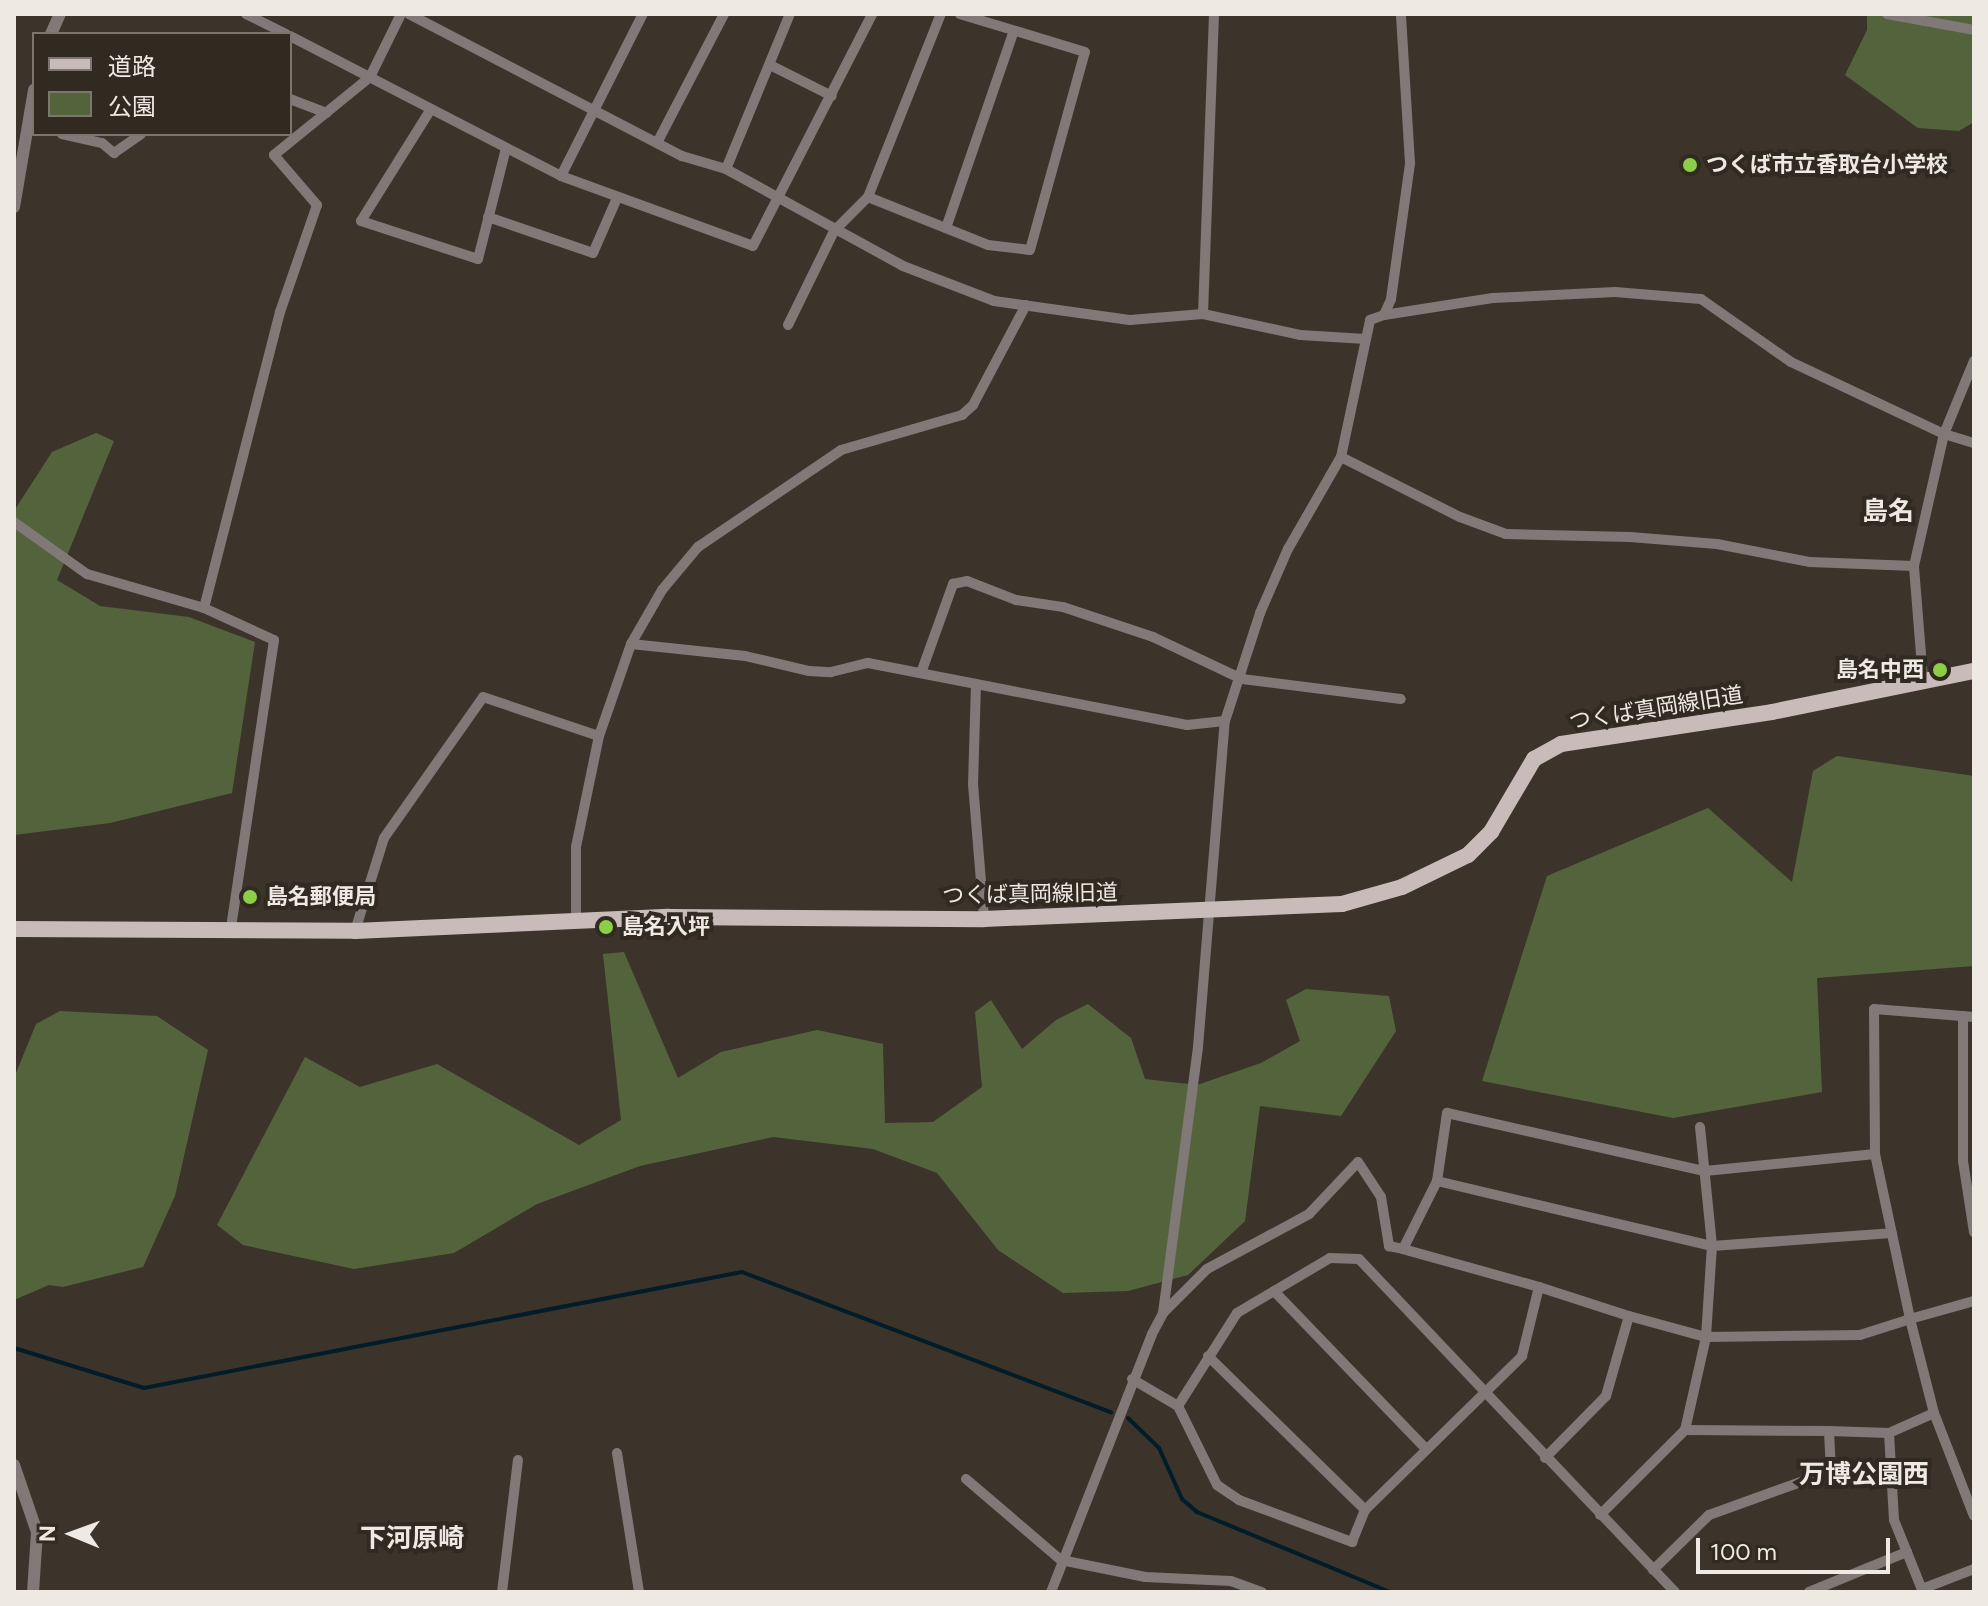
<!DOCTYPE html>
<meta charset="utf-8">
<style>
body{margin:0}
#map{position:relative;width:1988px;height:1606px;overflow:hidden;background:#3c342a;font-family:Figtree,"Noto Sans JP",sans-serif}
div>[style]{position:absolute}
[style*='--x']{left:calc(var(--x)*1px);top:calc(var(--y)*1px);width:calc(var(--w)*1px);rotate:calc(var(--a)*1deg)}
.green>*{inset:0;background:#53643c}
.stream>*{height:4px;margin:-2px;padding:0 2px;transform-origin:2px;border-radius:2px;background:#021c29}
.minor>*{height:10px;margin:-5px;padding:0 5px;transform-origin:5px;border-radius:5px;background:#807978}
.tertiary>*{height:12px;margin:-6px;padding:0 6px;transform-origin:6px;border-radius:6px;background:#807978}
.primary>*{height:16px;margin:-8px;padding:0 8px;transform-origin:8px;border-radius:8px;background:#c9bbb9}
.dots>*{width:22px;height:22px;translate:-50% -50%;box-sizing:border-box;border:4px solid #312a21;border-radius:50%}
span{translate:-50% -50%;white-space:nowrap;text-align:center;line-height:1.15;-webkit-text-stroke:8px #312a21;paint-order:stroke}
.poi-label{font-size:22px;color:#eee9e3;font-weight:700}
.left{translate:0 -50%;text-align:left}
.right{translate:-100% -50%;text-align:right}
.street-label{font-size:22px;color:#eee9e3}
.quarter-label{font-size:26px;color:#eee9e3;font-weight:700}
.frame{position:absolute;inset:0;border:16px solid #eee9e3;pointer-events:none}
.legend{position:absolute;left:32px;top:32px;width:260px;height:104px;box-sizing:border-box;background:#312a21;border:2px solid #7d766f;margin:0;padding:10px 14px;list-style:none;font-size:24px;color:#eee9e3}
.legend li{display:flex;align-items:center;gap:16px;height:40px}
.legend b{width:40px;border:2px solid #7d766f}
.north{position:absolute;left:32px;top:1494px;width:80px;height:80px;-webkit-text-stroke:6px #312a21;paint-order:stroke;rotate:271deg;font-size:22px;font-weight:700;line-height:32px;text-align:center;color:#eee9e3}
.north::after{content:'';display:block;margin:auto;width:28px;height:36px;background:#eee9e3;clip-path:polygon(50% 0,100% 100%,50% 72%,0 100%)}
.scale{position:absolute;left:1696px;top:1538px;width:194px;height:36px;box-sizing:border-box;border:4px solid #eee9e3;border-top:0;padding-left:10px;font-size:24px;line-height:28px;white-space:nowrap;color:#eee9e3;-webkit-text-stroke:6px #312a21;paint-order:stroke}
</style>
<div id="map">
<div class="green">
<div style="clip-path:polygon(1867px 14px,1974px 14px,1974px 122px,1959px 131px,1918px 128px,1845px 75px,1867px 30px)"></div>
<div style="clip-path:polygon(96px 433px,114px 441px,57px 580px,100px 606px,189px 617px,255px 642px,232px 793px,110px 823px,14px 835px,14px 511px,52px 452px)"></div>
<div style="clip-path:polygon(1837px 756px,1974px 776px,1974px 966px,1817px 978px,1822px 1092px,1673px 1118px,1482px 1081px,1547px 876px,1708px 808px,1792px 882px,1813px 771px)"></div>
<div style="clip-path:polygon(624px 952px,678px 1078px,721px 1052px,817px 1030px,883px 1044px,885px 1123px,933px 1122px,982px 1087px,975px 1012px,991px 1000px,1022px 1049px,1056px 1020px,1088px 1004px,1131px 1038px,1145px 1079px,1197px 1085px,1261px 1063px,1300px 1041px,1286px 1000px,1306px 989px,1389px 996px,1396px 1031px,1341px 1116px,1260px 1106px,1245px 1221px,1188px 1275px,1128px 1291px,1063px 1293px,998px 1250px,937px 1173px,873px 1149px,773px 1137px,640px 1166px,537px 1204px,454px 1253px,354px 1269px,243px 1245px,217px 1225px,305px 1057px,360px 1087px,437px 1064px,579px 1145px,621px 1120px,603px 954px)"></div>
<div style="clip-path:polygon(60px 1011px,157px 1016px,208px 1050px,175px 1196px,143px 1267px,63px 1287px,49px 1285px,14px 1300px,14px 1078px,36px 1024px)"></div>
</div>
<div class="stream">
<div style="--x:14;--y:1348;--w:136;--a:17.1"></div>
<div style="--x:144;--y:1388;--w:609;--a:-10.98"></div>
<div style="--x:742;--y:1272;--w:395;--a:20.8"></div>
<div style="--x:1128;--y:1418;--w:43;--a:44.1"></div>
<div style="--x:1159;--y:1448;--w:56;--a:65.7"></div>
<div style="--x:1182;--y:1499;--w:20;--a:41"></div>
<div style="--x:1197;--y:1512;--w:209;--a:22.5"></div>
</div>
<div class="minor">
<div style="--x:246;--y:14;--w:45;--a:26.6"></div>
<div style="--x:409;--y:14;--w:308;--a:27.5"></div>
<div style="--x:682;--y:156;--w:46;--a:16.5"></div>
<div style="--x:726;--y:169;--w:202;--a:28.7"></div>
<div style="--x:903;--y:266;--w:97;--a:21"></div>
<div style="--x:994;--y:301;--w:137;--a:8"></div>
<div style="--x:1130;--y:320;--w:73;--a:-4.7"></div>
<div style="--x:1203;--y:314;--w:99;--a:12.2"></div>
<div style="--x:1300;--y:335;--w:66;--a:3.5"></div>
<div style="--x:1887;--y:14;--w:88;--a:10.4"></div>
<div style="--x:290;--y:36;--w:305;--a:27.3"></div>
<div style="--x:561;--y:176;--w:204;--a:20"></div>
<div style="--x:753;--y:246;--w:261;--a:-62.8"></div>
<div style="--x:770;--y:65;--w:69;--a:26.6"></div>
<div style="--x:290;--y:99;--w:39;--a:21"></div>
<div style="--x:431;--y:109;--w:132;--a:122"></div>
<div style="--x:361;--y:221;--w:123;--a:18"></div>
<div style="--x:478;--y:259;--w:114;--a:-75.8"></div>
<div style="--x:62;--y:134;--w:41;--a:12.7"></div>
<div style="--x:102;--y:143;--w:16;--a:40"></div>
<div style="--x:114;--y:153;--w:33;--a:-35"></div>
<div style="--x:658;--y:141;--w:143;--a:-62.5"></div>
<div style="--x:726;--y:169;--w:168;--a:-67.6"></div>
<div style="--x:561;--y:176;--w:182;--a:-63.2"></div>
<div style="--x:868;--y:197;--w:129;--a:21.8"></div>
<div style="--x:988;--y:245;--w:42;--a:6.8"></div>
<div style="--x:1030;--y:250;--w:205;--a:-74.5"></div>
<div style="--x:1085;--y:52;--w:131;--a:-163.1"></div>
<div style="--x:488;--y:217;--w:111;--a:18.9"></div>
<div style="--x:593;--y:253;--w:60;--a:-66.4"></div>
<div style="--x:946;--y:228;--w:206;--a:-71"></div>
<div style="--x:1203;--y:314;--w:300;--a:-87.9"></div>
<div style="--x:1384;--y:315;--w:110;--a:-8.9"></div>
<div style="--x:1493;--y:298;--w:122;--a:-2.8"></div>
<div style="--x:1615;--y:292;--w:86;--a:4.7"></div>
<div style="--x:1701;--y:299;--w:110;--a:35"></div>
<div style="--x:1791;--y:362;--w:169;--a:25.2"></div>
<div style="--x:1944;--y:434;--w:31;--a:17"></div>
<div style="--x:788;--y:325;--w:105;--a:-63.9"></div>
<div style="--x:834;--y:231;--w:48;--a:-45"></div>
<div style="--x:868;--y:197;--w:197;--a:-68.3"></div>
<div style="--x:1341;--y:457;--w:133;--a:26.8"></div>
<div style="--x:1460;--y:517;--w:49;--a:20.3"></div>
<div style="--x:1506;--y:534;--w:124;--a:1.4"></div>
<div style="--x:1630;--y:537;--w:87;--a:4.6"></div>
<div style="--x:1717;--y:544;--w:95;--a:11"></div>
<div style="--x:1810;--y:562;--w:104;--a:2.2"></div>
<div style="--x:14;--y:522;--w:90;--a:35.5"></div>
<div style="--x:87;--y:574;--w:122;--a:16.2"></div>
<div style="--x:204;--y:608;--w:77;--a:24.6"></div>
<div style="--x:274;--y:640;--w:296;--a:98.5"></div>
<div style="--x:204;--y:608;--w:306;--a:-75.6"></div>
<div style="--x:280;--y:312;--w:113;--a:-70.9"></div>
<div style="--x:317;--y:205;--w:66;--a:-130.7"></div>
<div style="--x:274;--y:155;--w:124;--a:-39.1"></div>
<div style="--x:370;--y:77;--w:70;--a:-63.8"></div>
<div style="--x:631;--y:644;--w:115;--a:6"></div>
<div style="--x:745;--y:656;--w:66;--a:13.2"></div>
<div style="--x:809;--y:671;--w:22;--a:3"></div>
<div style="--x:831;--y:672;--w:38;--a:-14"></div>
<div style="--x:868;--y:663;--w:325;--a:11"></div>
<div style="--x:1187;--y:725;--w:38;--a:-6"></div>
<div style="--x:921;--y:673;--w:95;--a:-70.2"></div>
<div style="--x:953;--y:584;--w:14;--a:-12"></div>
<div style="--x:967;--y:581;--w:53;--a:21.2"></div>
<div style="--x:1016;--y:600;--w:48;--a:8.5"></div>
<div style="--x:1063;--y:607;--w:95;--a:18.4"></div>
<div style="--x:1153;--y:637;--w:98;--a:25.3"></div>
<div style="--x:1242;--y:679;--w:160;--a:7.2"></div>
<div style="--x:1923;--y:679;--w:113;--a:-94.6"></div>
<div style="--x:1914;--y:566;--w:135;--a:-77.2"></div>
<div style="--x:1944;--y:434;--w:79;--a:-67.7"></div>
<div style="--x:976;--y:684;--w:100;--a:91.7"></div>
<div style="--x:973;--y:784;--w:135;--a:85.3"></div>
<div style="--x:576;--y:921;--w:74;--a:-90"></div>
<div style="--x:576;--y:847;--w:113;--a:-78.3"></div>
<div style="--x:599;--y:736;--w:97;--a:-70.8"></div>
<div style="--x:631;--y:644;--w:62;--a:-60.1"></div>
<div style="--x:662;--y:590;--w:56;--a:-50.1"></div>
<div style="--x:698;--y:547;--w:173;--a:-34.1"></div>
<div style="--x:841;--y:450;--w:126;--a:-16.1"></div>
<div style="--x:962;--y:415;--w:15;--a:-42"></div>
<div style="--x:973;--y:405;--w:113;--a:-62.1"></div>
<div style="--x:355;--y:931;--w:97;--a:-72.7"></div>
<div style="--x:384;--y:838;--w:172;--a:-54.9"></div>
<div style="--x:483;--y:697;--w:122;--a:18.6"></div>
<div style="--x:1963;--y:1016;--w:145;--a:90"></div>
<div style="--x:1963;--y:1161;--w:72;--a:81.2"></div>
<div style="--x:1974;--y:1017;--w:100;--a:-175.4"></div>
<div style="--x:1874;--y:1009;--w:145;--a:89.6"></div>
<div style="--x:1875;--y:1154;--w:169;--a:78"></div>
<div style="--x:1910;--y:1319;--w:66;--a:-15.7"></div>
<div style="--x:1700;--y:1127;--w:120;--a:84.2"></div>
<div style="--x:1712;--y:1246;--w:91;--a:93.8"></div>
<div style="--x:1706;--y:1337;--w:154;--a:-0.7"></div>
<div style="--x:1860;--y:1335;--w:52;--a:-17.7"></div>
<div style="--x:1910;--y:1319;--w:97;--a:75.7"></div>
<div style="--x:1934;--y:1413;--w:110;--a:68.8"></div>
<div style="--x:1437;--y:1181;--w:69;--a:-81.6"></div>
<div style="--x:1447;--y:1113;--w:264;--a:12.7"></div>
<div style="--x:1705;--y:1171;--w:171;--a:-5.7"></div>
<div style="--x:1539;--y:1287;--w:141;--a:-164.4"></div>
<div style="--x:1403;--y:1249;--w:76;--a:-63.4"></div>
<div style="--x:1437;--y:1181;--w:283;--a:13.3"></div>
<div style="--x:1712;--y:1246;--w:180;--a:-4.1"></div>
<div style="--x:1274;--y:1291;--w:219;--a:46.1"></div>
<div style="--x:1163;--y:1313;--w:268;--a:-82.5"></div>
<div style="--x:1198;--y:1047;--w:327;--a:-85.3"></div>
<div style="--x:1225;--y:721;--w:114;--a:-72"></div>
<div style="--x:1260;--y:613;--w:70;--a:-66.4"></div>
<div style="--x:1288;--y:549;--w:106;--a:-60.1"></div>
<div style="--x:1341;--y:457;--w:140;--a:-78"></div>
<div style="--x:1370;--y:320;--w:15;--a:-20"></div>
<div style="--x:1384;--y:315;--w:17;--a:-66"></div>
<div style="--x:1391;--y:299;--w:137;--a:-82"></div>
<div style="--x:1410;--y:163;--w:149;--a:-93.5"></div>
<div style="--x:1208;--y:1356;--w:220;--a:44.4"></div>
<div style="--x:1132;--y:1379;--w:53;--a:30.4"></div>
<div style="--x:1178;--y:1406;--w:88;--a:63.7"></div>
<div style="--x:1217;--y:1485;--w:27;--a:34"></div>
<div style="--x:1239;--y:1500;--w:121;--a:20.4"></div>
<div style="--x:1352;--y:1542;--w:35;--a:-68"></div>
<div style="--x:1365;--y:1510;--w:220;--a:-44.4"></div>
<div style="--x:1522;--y:1356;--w:71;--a:-76.2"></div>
<div style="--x:1539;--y:1287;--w:95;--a:17.9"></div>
<div style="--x:1178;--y:1406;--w:110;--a:-57.6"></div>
<div style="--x:1237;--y:1313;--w:108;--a:-30.6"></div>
<div style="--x:1330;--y:1258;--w:29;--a:2"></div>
<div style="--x:1359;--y:1259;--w:459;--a:46.5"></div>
<div style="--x:1889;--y:1433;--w:87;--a:86.7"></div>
<div style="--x:1894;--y:1520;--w:78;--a:68.1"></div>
<div style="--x:617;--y:1453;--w:141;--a:81"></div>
<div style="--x:1545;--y:1458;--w:87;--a:-45.5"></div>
<div style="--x:1606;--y:1396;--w:83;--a:-74"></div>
<div style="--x:1629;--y:1316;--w:80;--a:15.3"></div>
<div style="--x:1706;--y:1337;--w:95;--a:102.7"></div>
<div style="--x:966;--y:1479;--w:125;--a:40.5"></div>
<div style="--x:1061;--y:1560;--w:86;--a:11.4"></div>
<div style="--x:1145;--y:1577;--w:86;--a:2.7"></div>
<div style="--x:1231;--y:1581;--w:33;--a:20"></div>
<div style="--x:1600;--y:1515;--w:120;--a:-45"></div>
<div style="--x:1685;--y:1430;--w:144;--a:0.4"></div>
<div style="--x:1653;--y:1570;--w:78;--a:-44.5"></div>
<div style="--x:1709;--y:1515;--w:130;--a:-19.8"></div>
<div style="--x:1831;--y:1471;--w:40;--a:-92.9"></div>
<div style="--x:1829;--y:1431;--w:60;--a:1.9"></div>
<div style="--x:1889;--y:1433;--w:49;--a:-24"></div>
<div style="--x:1922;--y:1589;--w:56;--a:-21"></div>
<div style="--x:502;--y:1592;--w:133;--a:-83.1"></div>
<div style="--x:1051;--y:1592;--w:277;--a:-68.6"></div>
<div style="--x:1152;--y:1334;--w:24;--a:-62"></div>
<div style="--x:1163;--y:1313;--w:62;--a:-45"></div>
<div style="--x:1207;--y:1269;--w:116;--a:-28.3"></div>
<div style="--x:1309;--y:1214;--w:71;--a:-46.7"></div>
<div style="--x:1358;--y:1162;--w:42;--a:56.7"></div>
<div style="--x:1381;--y:1197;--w:50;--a:80.7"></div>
<div style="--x:1389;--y:1246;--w:14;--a:12"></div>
<div style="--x:1809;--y:1592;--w:106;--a:-22.2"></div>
</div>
<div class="tertiary">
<div style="--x:51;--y:34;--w:22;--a:-66"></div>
<div style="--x:14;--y:207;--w:119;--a:-80.3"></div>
<div style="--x:14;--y:1465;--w:71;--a:71.1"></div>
<div style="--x:37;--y:1532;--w:60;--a:93.8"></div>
</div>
<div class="primary">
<div style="--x:14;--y:929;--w:341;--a:0.3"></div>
<div style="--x:355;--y:931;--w:314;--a:-2.6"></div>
<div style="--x:669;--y:917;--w:315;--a:0.4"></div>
<div style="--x:984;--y:919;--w:358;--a:-2.4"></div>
<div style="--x:1342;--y:904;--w:62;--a:-15.8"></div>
<div style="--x:1402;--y:887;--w:73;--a:-25.9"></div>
<div style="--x:1468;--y:855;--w:33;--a:-45"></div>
<div style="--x:1491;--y:832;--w:85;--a:-59.5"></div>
<div style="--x:1534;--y:759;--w:31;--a:-29"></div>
<div style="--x:1561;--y:744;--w:213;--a:-8.6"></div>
<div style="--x:1772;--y:712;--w:206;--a:-11.5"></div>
</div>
<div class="dots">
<div style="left:1690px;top:165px;background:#8bce47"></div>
<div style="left:1940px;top:670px;background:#8bce47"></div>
<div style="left:250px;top:897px;background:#8bce47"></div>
<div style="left:606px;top:927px;background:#8bce47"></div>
</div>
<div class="poi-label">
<span class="left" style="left:1706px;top:165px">つくば市立香取台小学校</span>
<span class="right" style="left:1924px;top:670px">島名中西</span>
<span class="left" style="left:266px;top:897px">島名郵便局</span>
<span class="left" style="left:622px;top:927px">島名入坪</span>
</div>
<div class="street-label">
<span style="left:1656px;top:708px;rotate:-9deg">つくば真岡線旧道</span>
<span style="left:1030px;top:894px;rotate:-1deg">つくば真岡線旧道</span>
</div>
<div class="quarter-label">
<span style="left:1888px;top:512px">島名</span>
<span style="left:1864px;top:1475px">万博公園西</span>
<span style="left:412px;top:1539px">下河原崎</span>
</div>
<div class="frame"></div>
<ul class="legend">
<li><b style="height:10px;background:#c9bbb9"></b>道路</li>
<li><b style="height:22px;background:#53643c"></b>公園</li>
</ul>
<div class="north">N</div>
<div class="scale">100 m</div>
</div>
